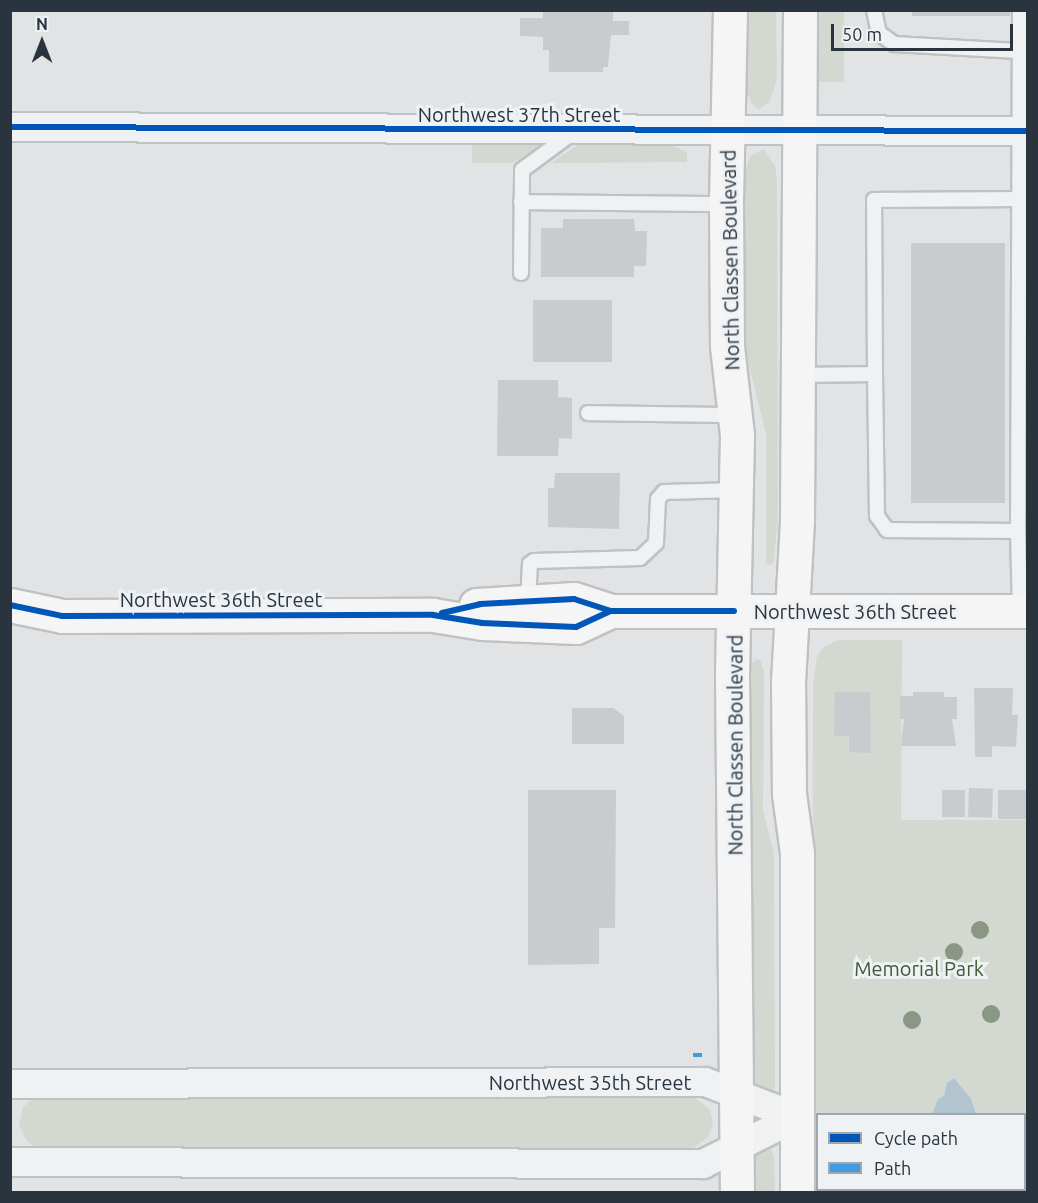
<!DOCTYPE html>
<style>
body{margin:0}
#map{position:relative;width:1038px;height:1203px;overflow:hidden;background:#e1e3e5;font-family:Ubuntu,sans-serif}
div>[style]{position:absolute}
[style*='--x']{left:calc(var(--x)*1px);top:calc(var(--y)*1px);width:calc(var(--w)*1px);rotate:calc(var(--a)*1deg)}
.green>*{inset:0;background:#d3d9d1;transform-origin:0 0}
.water>*{inset:0;background:#b1c4cf}
.building>*{inset:0;background:#c9ccce;transform-origin:0 0}
.roads{filter:drop-shadow(2px 0 #bfc1c3) drop-shadow(-2px 0 #bfc1c3) drop-shadow(0 2px #bfc1c3) drop-shadow(0 -2px #bfc1c3)}
.lane>*{height:14px;margin:-7px;padding:0 7px;transform-origin:7px;border-radius:7px;background:#f0f1f3}
.street>*{height:28px;margin:-14px;padding:0 14px;transform-origin:14px;border-radius:14px;background:#f0f1f3}
.secondary>*{height:33px;margin:-16.5px;padding:0 16.5px;transform-origin:16.5px;border-radius:16.5px;background:#f5f5f6}
.quiet>*{height:4.5px;margin-top:-2.25px;transform-origin:0;background:repeating-linear-gradient(90deg,#3d9de3 0 9px,transparent 0 13.5px)}
.cycleway>*{height:6px;margin:-3px;padding:0 3px;transform-origin:3px;border-radius:3px;background:#0057b8}
.trees>*{width:18px;height:18px;margin:-9px;border-radius:50%;background:#8a9785}
span{translate:-50% -50%;white-space:nowrap;text-align:center;line-height:1.15;-webkit-text-stroke:6px #eff2f5;paint-order:stroke}
.street-label{font-size:20px;color:#29343e}
.park-label{font-size:20px;color:#435837}
.frame{position:absolute;inset:0;border:12px solid #29343e;pointer-events:none}
.legend{position:absolute;left:816px;top:1113px;width:210px;height:78px;box-sizing:border-box;background:#eff2f5;border:2px solid #a0a6ac;margin:0;padding:8px 10px;list-style:none;font-size:18px;color:#29343e}
.legend li{display:flex;align-items:center;gap:12px;height:30px}
.legend b{width:30px;border:2px solid #a0a6ac}
.north{position:absolute;left:12px;top:12px;width:60px;height:60px;-webkit-text-stroke:4px #eff2f5;paint-order:stroke;rotate:0deg;font-size:16px;font-weight:700;line-height:24px;text-align:center;color:#29343e}
.north::after{content:'';display:block;margin:auto;width:21px;height:27px;background:#29343e;clip-path:polygon(50% 0,100% 100%,50% 72%,0 100%)}
.scale{position:absolute;left:831px;top:24px;width:182px;height:27px;box-sizing:border-box;border:3px solid #29343e;border-top:0;padding-left:8px;font-size:18px;line-height:21px;white-space:nowrap;color:#29343e;-webkit-text-stroke:4px #eff2f5;paint-order:stroke}
</style>
<div id="map">
<div class="green">
<div style="clip-path:polygon(743px 11px,776px 11px,777px 79px,770px 101px,759px 110px,752px 104px,744px 87px)"></div>
<div style="left:816px;top:11px;width:28px;height:71px"></div>
<div style="clip-path:polygon(472px 144px,544px 144px,512px 163px,472px 163px)"></div>
<div style="clip-path:polygon(579px 144px,669px 144px,687px 152px,687px 162px,551px 163px)"></div>
<div style="clip-path:polygon(764px 149px,775px 166px,777px 180px,778px 521px,773px 564px,770px 565px,766px 564px,766px 434px,744px 345px,743px 177px,750px 156px)"></div>
<div style="clip-path:polygon(evenodd,839px 640px,902px 640px,901px 820px,1027px 820px,1027px 1192px,812px 1192px,813px 684px,817px 656px,825px 646px,839px 640px,818px 1114px,1024px 1114px,1024px 1190px,818px 1190px,818px 1114px)"></div>
<div style="clip-path:polygon(756px 659px,760px 660px,764px 671px,763px 811px,774px 853px,775px 1087px,772px 1096px,753px 1093px,750px 1080px,749px 667px)"></div>
<div style="clip-path:polygon(693px 1096px,710px 1110px,713px 1124px,708px 1137px,692px 1149px,40px 1150px,27px 1141px,19px 1125px,23px 1107px,35px 1097px)"></div>
<div style="clip-path:polygon(769px 1145px,774px 1156px,775px 1192px,749px 1192px,751px 1153px)"></div>
</div>
<div class="water">
<div style="clip-path:polygon(954px 1078px,971px 1099px,976px 1114px,932px 1114px,938px 1099px,944px 1096px,947px 1083px)"></div>
</div>
<div class="building">
<div style="clip-path:polygon(543px 10px,613px 10px,613px 21px,629px 21px,629px 35px,611px 35px,608px 67px,603px 67px,603px 72px,549px 72px,549px 50px,543px 50px,543px 37px,520px 36px,520px 18px,543px 18px)"></div>
<div style="left:912px;top:10px;width:98px;height:6px"></div>
<div style="clip-path:polygon(563px 219px,634px 219px,635px 231px,647px 231px,646px 266px,634px 266px,634px 277px,541px 277px,541px 228px,563px 228px)"></div>
<div style="left:911px;top:243px;width:94px;height:260px"></div>
<div style="left:533px;top:300px;width:79px;height:62px"></div>
<div style="clip-path:polygon(498px 380px,558px 380px,558px 397px,572px 398px,572px 439px,559px 438px,558px 456px,497px 456px)"></div>
<div style="clip-path:polygon(555px 473px,620px 473px,619px 529px,548px 527px,548px 488px,554px 488px)"></div>
<div style="clip-path:polygon(974px 688px,1013px 688px,1012px 715px,1018px 715px,1016px 747px,992px 746px,992px 757px,975px 757px)"></div>
<div style="clip-path:polygon(835px 692px,870px 692px,871px 753px,849px 752px,849px 736px,834px 736px)"></div>
<div style="clip-path:polygon(913px 692px,944px 692px,944px 697px,957px 697px,957px 719px,952px 719px,956px 746px,901px 746px,904px 719px,900px 719px,900px 696px,913px 696px)"></div>
<div style="clip-path:polygon(572px 708px,613px 708px,624px 716px,624px 744px,572px 744px)"></div>
<div style="left:969px;top:788px;width:24px;height:29px;rotate:2deg"></div>
<div style="clip-path:polygon(528px 790px,616px 790px,615px 928px,599px 928px,599px 964px,528px 965px)"></div>
<div style="left:942px;top:790px;width:23px;height:27px"></div>
<div style="left:998px;top:790px;width:30px;height:29px"></div>
</div>
<div class="roads">
<div class="lane">
<div style="--x:874;--y:10;--w:24;--a:78"></div>
<div style="--x:879;--y:33;--w:19;--a:36"></div>
<div style="--x:894;--y:44;--w:124;--a:3.2"></div>
<div style="--x:521;--y:202;--w:205;--a:0.6"></div>
<div style="--x:521;--y:273;--w:103;--a:-89.4"></div>
<div style="--x:522;--y:170;--w:61;--a:-36.3"></div>
<div style="--x:875;--y:374;--w:174;--a:-90.3"></div>
<div style="--x:874;--y:200;--w:147;--a:-0.4"></div>
<div style="--x:797;--y:375;--w:78;--a:-0.7"></div>
<div style="--x:875;--y:374;--w:142;--a:89.2"></div>
<div style="--x:877;--y:516;--w:17;--a:54"></div>
<div style="--x:887;--y:530;--w:131;--a:0.4"></div>
<div style="--x:1018;--y:531;--w:80;--a:88.6"></div>
<div style="--x:588;--y:413;--w:148;--a:0.8"></div>
<div style="--x:1018;--y:531;--w:521;--a:-89.78"></div>
<div style="--x:528;--y:601;--w:37;--a:-87"></div>
<div style="--x:530;--y:564;--w:5;--a:-37"></div>
<div style="--x:534;--y:561;--w:106;--a:-1.6"></div>
<div style="--x:640;--y:558;--w:22;--a:-43"></div>
<div style="--x:656;--y:543;--w:44;--a:-87.4"></div>
<div style="--x:658;--y:499;--w:9;--a:-49"></div>
<div style="--x:664;--y:492;--w:73;--a:-1.6"></div>
</div>
<div class="street">
<div style="--x:10;--y:127;--w:1018;--a:0.23"></div>
<div style="--x:10;--y:1084;--w:695;--a:-0.16"></div>
<div style="--x:705;--y:1082;--w:98;--a:20.8"></div>
<div style="--x:10;--y:1162;--w:693;--a:0.17"></div>
<div style="--x:703;--y:1164;--w:105;--a:-26.6"></div>
</div>
<div class="secondary">
<div style="--x:730;--y:10;--w:194;--a:91.2"></div>
<div style="--x:726;--y:204;--w:142;--a:89.6"></div>
<div style="--x:727;--y:346;--w:90;--a:83.6"></div>
<div style="--x:737;--y:435;--w:239;--a:91.2"></div>
<div style="--x:732;--y:674;--w:518;--a:89.45"></div>
<div style="--x:10;--y:605;--w:53;--a:11.9"></div>
<div style="--x:62;--y:616;--w:371;--a:-0.2"></div>
<div style="--x:433;--y:615;--w:50;--a:9.3"></div>
<div style="--x:482;--y:623;--w:94;--a:2.4"></div>
<div style="--x:576;--y:627;--w:38;--a:-25"></div>
<div style="--x:476;--y:605;--w:98;--a:-3.5"></div>
<div style="--x:574;--y:599;--w:38;--a:18"></div>
<div style="--x:610;--y:611;--w:418;--a:0"></div>
<div style="--x:797;--y:1192;--w:339;--a:-90"></div>
<div style="--x:797;--y:853;--w:60;--a:-97.7"></div>
<div style="--x:789;--y:794;--w:112;--a:-90.5"></div>
<div style="--x:788;--y:682;--w:163;--a:-86.8"></div>
<div style="--x:797;--y:519;--w:509;--a:-89.66"></div>
</div>
</div>
<div class="quiet">
<div style="--x:693;--y:1055;--w:14;--a:0"></div>
</div>
<div class="cycleway">
<div style="--x:10;--y:127;--w:1018;--a:0.23"></div>
<div style="--x:10;--y:605;--w:53;--a:11.9"></div>
<div style="--x:62;--y:616;--w:371;--a:-0.2"></div>
<div style="--x:433;--y:615;--w:50;--a:9.3"></div>
<div style="--x:482;--y:623;--w:94;--a:2.4"></div>
<div style="--x:576;--y:627;--w:38;--a:-25"></div>
<div style="--x:442;--y:613;--w:39;--a:-13"></div>
<div style="--x:480;--y:604;--w:94;--a:-3"></div>
<div style="--x:574;--y:599;--w:38;--a:18"></div>
<div style="--x:610;--y:611;--w:124;--a:0"></div>
</div>
<div class="trees">
<div style="left:980px;top:930px"></div>
<div style="left:954px;top:952px"></div>
<div style="left:991px;top:1014px"></div>
<div style="left:912px;top:1020px"></div>
</div>
<div class="street-label">
<span style="left:519px;top:114px">Northwest 37th Street</span>
<span style="left:730px;top:260px;rotate:-91deg">North Classen Boulevard</span>
<span style="left:221px;top:599px">Northwest 36th Street</span>
<span style="left:855px;top:611px">Northwest 36th Street</span>
<span style="left:735px;top:745px;rotate:-90deg">North Classen Boulevard</span>
<span style="left:590px;top:1082px">Northwest 35th Street</span>
</div>
<div class="park-label">
<span style="left:919px;top:968px">Memorial Park</span>
</div>
<div class="frame"></div>
<ul class="legend">
<li><b style="height:8px;background:#0057b8"></b>Cycle path</li>
<li><b style="height:8px;background:#3d9de3"></b>Path</li>
</ul>
<div class="north">N</div>
<div class="scale">50 m</div>
</div>
